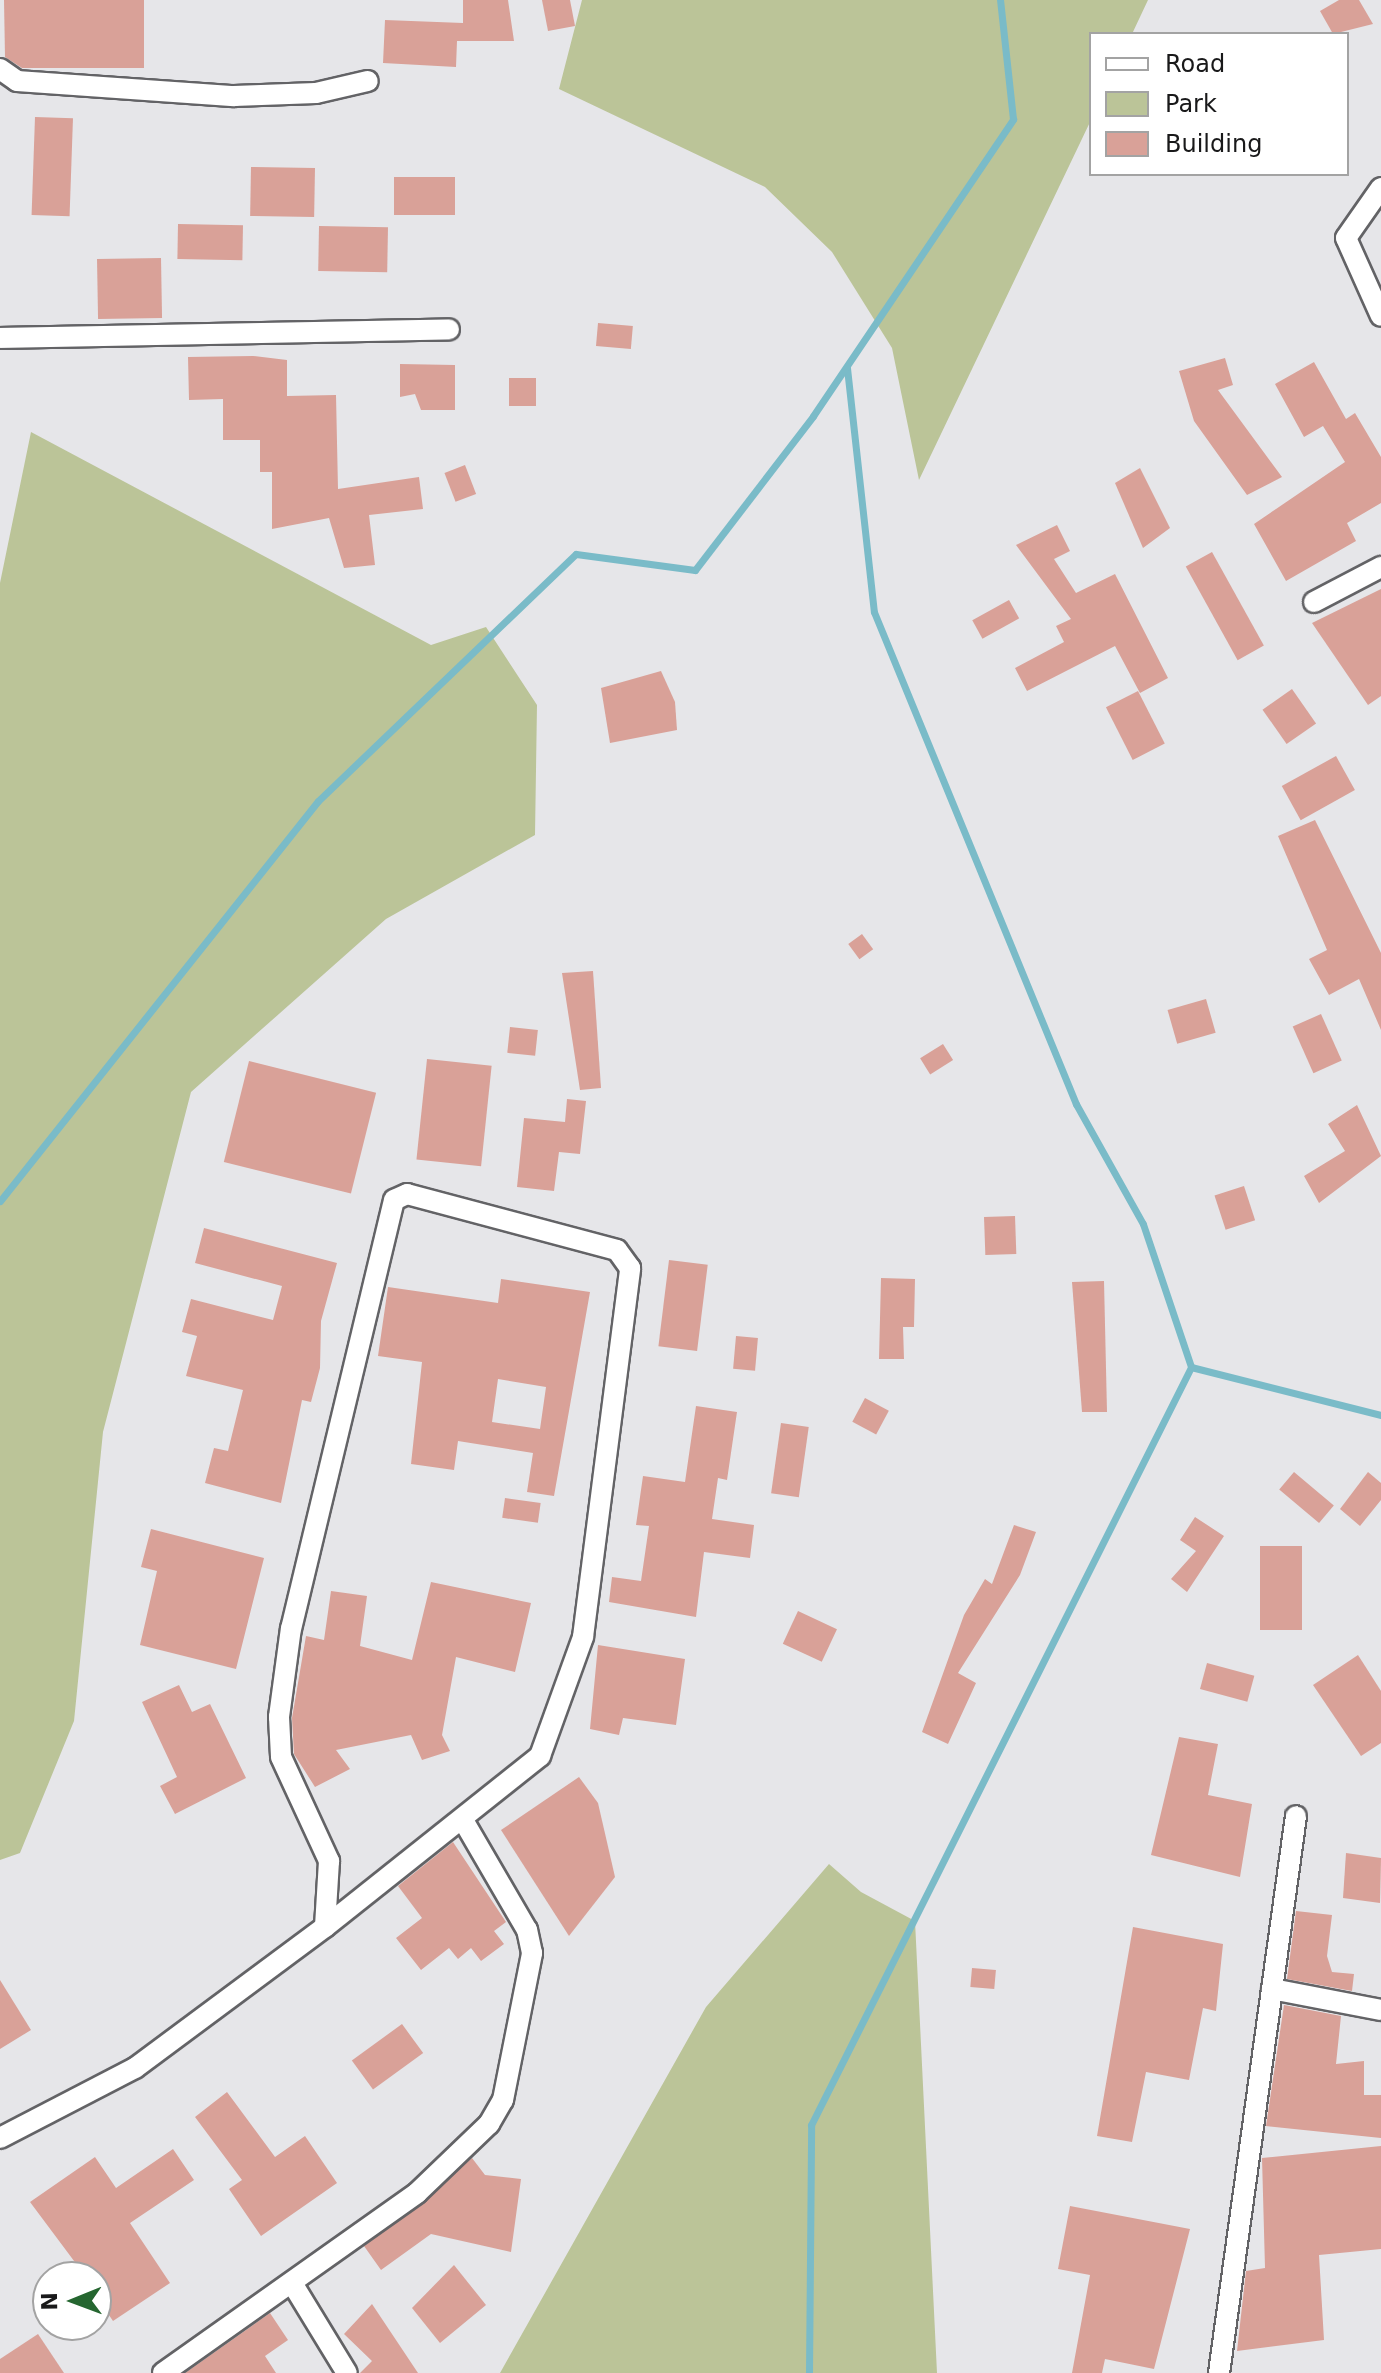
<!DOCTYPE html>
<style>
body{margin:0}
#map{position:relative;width:1381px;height:2373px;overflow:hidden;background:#e6e6e9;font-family:"DejaVu Sans",sans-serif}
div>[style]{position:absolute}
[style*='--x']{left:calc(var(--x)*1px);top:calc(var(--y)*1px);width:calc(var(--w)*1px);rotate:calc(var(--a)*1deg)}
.green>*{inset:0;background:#bbc498}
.stream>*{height:7px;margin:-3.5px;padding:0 3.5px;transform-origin:3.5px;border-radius:3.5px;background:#7abbc8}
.building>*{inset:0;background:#d9a198;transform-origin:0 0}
.roads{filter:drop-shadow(2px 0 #636366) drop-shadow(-2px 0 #636366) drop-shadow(0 2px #636366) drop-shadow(0 -2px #636366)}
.street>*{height:20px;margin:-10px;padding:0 10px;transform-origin:10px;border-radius:10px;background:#fff}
span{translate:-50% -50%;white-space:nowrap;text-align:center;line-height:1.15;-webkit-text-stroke:6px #fff;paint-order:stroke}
.legend{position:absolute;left:1089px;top:32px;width:260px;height:144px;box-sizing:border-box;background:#fff;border:2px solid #a3a3a3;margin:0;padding:10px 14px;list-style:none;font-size:24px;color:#19191a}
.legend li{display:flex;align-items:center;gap:16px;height:40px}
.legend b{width:40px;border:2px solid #a3a3a3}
.north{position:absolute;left:32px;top:2261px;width:80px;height:80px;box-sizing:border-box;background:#fff;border:2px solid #a3a3a3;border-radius:50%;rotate:269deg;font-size:22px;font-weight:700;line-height:32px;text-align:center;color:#19191a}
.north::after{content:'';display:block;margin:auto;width:28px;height:36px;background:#256630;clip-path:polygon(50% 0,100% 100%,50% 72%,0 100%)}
</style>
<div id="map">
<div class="green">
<div style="clip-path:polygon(582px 0,1148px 0,1132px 34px,1091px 34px,1091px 120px,919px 480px,892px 348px,832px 252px,765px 187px,559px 89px)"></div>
<div style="clip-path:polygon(31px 432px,431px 645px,486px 627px,537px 705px,535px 835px,386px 919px,191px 1092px,103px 1432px,74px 1721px,20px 1853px,0 1860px,0 583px)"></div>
<div style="clip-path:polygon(829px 1864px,861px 1892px,915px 1921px,937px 2373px,500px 2373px,706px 2007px)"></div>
</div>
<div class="stream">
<div style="--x:847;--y:368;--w:245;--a:83.7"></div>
<div style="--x:874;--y:612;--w:532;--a:67.68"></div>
<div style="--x:1076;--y:1104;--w:137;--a:60.8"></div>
<div style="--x:1143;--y:1224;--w:151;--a:71.4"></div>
<div style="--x:1191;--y:1367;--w:196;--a:14.2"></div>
<div style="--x:0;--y:1201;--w:511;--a:-51.52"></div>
<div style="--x:318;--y:801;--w:357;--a:-43.8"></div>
<div style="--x:576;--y:554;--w:120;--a:7.7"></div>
<div style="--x:695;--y:570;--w:194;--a:-52.5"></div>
<div style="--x:813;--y:416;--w:358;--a:-56"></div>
<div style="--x:1013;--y:119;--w:120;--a:-96.2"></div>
<div style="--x:809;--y:2373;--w:248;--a:-89.5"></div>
<div style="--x:811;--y:2125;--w:848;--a:-63.37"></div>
</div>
<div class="building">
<div style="clip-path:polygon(4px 0,144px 0,144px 68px,22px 68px,5px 57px)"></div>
<div style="clip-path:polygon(463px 0,508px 0,514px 41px,457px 41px,456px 67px,383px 63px,385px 20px,463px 23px)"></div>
<div style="clip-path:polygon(542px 0,570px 0,575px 26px,548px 31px)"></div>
<div style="clip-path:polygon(1339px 0,1359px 0,1373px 24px,1333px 34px,1320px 11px)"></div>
<div style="left:35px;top:117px;width:38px;height:98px;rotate:2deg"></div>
<div style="left:251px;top:167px;width:64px;height:49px;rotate:1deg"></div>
<div style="left:394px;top:177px;width:61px;height:38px"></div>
<div style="left:178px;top:224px;width:65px;height:35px;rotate:1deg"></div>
<div style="left:319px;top:226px;width:69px;height:45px;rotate:1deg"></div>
<div style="left:161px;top:258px;width:60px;height:64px;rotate:89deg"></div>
<div style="left:598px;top:323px;width:35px;height:23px;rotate:5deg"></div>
<div style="clip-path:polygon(253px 356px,287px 360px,287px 396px,336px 395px,338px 489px,419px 477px,423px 509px,369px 515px,375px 565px,344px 568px,329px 518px,272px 529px,272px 472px,260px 472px,260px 440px,223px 440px,223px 399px,189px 400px,188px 357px)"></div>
<div style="clip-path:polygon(1225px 358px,1233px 385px,1218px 390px,1282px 477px,1247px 495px,1194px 421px,1179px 371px)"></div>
<div style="clip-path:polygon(1314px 362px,1346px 419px,1355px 413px,1381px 457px,1381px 503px,1347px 523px,1356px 541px,1286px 581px,1254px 524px,1345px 462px,1323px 426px,1304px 437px,1275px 384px)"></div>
<div style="clip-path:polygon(400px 364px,455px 365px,455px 410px,421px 410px,415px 394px,400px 397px)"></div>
<div style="left:509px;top:378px;width:27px;height:28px"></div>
<div style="left:465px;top:465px;width:31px;height:22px;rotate:69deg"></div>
<div style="clip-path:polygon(1140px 468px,1170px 528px,1143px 548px,1115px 483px)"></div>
<div style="clip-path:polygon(1057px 525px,1070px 551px,1054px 559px,1076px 593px,1115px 574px,1168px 678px,1140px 693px,1115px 646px,1027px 691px,1015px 668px,1064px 642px,1056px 626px,1071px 619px,1016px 545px)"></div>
<div style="left:1212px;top:552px;width:107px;height:30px;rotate:61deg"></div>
<div style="clip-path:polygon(1381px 589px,1381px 696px,1368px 705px,1312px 623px)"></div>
<div style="left:1009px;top:600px;width:21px;height:42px;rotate:61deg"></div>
<div style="clip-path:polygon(661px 671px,675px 702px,677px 730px,610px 743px,601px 688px)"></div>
<div style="left:1292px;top:689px;width:42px;height:36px;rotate:55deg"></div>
<div style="left:1138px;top:691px;width:59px;height:36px;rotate:63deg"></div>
<div style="left:1336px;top:756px;width:39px;height:62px;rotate:61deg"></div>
<div style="clip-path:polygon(1315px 820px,1381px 953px,1381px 1030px,1359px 979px,1329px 995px,1309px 959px,1327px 950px,1278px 836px)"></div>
<div style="left:862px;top:934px;width:19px;height:17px;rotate:54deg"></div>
<div style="clip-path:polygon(593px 971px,601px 1088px,580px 1090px,562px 973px)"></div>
<div style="left:1206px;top:999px;width:35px;height:40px;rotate:74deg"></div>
<div style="left:1321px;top:1014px;width:51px;height:31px;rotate:66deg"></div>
<div style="left:510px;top:1027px;width:28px;height:26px;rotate:6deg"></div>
<div style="left:943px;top:1044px;width:19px;height:27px;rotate:58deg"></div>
<div style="left:427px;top:1059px;width:65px;height:101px;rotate:6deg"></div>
<div style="left:249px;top:1061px;width:131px;height:104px;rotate:14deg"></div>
<div style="clip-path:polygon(567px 1099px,586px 1101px,580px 1154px,559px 1152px,554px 1191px,517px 1187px,524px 1118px,565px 1122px)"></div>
<div style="clip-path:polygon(1357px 1105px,1381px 1156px,1319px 1203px,1304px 1176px,1345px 1151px,1328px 1124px)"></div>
<div style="left:1244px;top:1186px;width:36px;height:31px;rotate:72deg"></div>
<div style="left:1015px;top:1216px;width:38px;height:31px;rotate:88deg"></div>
<div style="clip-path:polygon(204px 1228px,337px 1263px,321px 1321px,320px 1368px,311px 1402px,302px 1400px,281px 1503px,205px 1483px,214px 1448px,228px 1451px,243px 1390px,186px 1376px,197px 1336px,182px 1332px,191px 1299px,273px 1320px,282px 1286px,195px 1263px)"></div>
<div style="left:669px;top:1260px;width:39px;height:87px;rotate:7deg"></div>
<div style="clip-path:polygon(881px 1278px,915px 1279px,914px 1327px,903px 1327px,904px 1359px,879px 1359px)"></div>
<div style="clip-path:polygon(evenodd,501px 1279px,590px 1292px,554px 1496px,527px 1492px,533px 1453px,458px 1441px,454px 1470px,411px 1464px,422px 1362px,378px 1356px,388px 1287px,498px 1303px,501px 1279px,498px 1379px,546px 1387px,540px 1429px,492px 1422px,498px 1379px)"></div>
<div style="clip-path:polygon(1104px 1281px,1107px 1412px,1082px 1412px,1072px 1282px)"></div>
<div style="left:736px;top:1336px;width:22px;height:33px;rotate:5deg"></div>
<div style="left:865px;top:1398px;width:27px;height:27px;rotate:28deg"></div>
<div style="clip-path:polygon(696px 1406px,737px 1412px,727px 1480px,718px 1478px,712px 1519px,754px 1525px,750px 1558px,704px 1552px,696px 1617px,609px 1602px,612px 1577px,641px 1581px,649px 1526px,636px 1525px,643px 1476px,685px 1482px)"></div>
<div style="left:781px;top:1423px;width:28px;height:71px;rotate:8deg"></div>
<div style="left:1294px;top:1472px;width:52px;height:23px;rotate:40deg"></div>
<div style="clip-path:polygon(1368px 1472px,1381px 1483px,1381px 1500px,1360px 1526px,1340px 1509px)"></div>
<div style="left:505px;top:1498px;width:36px;height:20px;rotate:8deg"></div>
<div style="clip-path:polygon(1195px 1517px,1224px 1536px,1187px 1592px,1171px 1579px,1196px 1551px,1180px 1540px)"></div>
<div style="clip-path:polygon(1014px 1525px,1036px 1532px,1020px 1575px,958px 1673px,976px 1683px,948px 1744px,922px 1732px,964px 1615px,985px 1579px,992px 1584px)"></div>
<div style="clip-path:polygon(151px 1529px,264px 1558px,236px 1669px,140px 1645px,157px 1571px,141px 1567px)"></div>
<div style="left:1260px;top:1546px;width:42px;height:84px"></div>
<div style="clip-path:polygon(431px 1582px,531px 1603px,515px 1672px,456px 1657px,442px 1735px,450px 1751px,422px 1760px,411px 1735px,336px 1750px,350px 1769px,315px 1787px,294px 1754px,292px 1718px,306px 1636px,324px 1640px,331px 1591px,367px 1596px,360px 1646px,412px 1660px)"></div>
<div style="left:798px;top:1611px;width:43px;height:36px;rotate:25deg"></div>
<div style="clip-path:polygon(598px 1645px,685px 1659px,676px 1725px,623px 1718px,619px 1735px,590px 1729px)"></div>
<div style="clip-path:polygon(1358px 1655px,1381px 1691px,1381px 1743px,1361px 1756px,1313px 1685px)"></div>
<div style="left:1207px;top:1663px;width:49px;height:27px;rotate:15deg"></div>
<div style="clip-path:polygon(179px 1685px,192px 1712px,210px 1704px,246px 1778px,175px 1814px,160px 1786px,177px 1777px,142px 1702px)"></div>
<div style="clip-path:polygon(1179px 1737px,1218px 1744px,1208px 1795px,1252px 1804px,1240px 1877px,1151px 1855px)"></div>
<div style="clip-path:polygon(579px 1777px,598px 1803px,615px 1877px,569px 1936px,501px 1830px)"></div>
<div style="clip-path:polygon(453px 1842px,506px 1922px,494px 1931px,504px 1944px,481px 1961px,471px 1948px,458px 1959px,449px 1948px,421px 1970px,396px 1938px,422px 1918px,398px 1886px)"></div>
<div style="clip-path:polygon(1346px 1853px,1381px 1858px,1380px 1903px,1343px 1898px)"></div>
<div style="clip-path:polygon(1296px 1911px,1332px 1915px,1327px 1956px,1332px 1972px,1354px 1974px,1352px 1991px,1287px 1979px)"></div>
<div style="clip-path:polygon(1133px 1927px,1223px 1944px,1216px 2011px,1203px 2008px,1189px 2080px,1146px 2072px,1132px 2142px,1097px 2136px)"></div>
<div style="left:972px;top:1968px;width:24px;height:19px;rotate:5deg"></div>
<div style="clip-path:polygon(0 1980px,31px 2030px,0 2049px)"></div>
<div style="clip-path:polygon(1284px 2005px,1341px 2016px,1336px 2064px,1364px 2061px,1364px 2095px,1381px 2095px,1381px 2138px,1266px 2126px)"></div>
<div style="left:402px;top:2024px;width:36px;height:62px;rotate:54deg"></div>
<div style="clip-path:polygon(227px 2092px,275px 2157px,305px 2136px,337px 2183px,261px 2236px,229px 2189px,242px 2180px,195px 2117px)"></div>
<div style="clip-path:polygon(1381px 2146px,1381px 2249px,1319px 2255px,1324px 2340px,1237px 2351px,1246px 2271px,1265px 2268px,1262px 2158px)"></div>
<div style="clip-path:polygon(173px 2149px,194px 2180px,130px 2223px,170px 2283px,113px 2321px,96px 2296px,96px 2277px,86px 2277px,30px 2202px,95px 2157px,116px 2188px)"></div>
<div style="clip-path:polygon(472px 2158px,485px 2175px,521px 2179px,511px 2252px,431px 2234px,381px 2270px,364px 2246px)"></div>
<div style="clip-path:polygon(1070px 2206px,1190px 2229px,1154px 2369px,1105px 2359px,1102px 2373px,1072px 2373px,1090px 2275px,1058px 2269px)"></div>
<div style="clip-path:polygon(454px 2265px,486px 2305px,440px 2343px,412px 2308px)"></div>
<div style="clip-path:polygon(372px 2304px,418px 2373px,360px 2373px,372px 2361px,344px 2334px)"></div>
<div style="clip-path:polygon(270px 2313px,288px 2340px,265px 2356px,276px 2373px,185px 2373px)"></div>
<div style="clip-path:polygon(38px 2334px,64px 2373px,0 2373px,0 2359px)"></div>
</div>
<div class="roads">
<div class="street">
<div style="--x:0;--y:69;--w:21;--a:35"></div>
<div style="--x:17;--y:81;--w:218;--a:4"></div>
<div style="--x:234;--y:96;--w:82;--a:-2.1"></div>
<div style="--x:316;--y:93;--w:53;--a:-13"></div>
<div style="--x:1381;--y:188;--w:61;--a:125"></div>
<div style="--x:1346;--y:238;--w:85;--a:65.8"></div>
<div style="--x:0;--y:338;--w:449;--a:-1.1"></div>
<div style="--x:1314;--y:602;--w:76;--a:-27.6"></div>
<div style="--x:1272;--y:1989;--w:111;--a:10.9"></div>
<div style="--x:0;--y:2138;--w:152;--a:-27.4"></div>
<div style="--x:135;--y:2068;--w:237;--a:-36.6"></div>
<div style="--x:325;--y:1927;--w:275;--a:-38.5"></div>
<div style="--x:540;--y:1756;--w:127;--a:-70.1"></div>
<div style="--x:583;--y:1637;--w:372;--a:-82.7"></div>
<div style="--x:630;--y:1268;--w:22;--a:-126"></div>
<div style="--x:617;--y:1250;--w:217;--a:-165.1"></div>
<div style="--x:407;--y:1194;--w:14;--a:155"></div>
<div style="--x:394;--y:1200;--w:440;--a:103.5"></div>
<div style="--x:291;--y:1628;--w:90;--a:97.7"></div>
<div style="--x:279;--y:1717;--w:40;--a:87.1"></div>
<div style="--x:281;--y:1757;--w:115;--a:65.2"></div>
<div style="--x:329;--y:1861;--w:66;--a:93.5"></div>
<div style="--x:292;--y:2283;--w:105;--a:58.6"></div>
<div style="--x:163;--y:2373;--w:311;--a:-35.3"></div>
<div style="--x:417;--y:2193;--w:100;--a:-43.8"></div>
<div style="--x:489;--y:2124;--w:28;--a:-60"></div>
<div style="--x:503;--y:2100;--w:150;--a:-78.8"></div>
<div style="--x:532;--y:1953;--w:24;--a:-102"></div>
<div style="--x:527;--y:1930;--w:127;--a:-120.2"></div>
<div style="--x:1219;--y:2373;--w:562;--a:-82.13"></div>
</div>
</div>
<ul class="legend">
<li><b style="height:10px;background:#fff"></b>Road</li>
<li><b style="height:22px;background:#bbc498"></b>Park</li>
<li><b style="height:22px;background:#d9a198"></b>Building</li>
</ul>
<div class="north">N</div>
</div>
